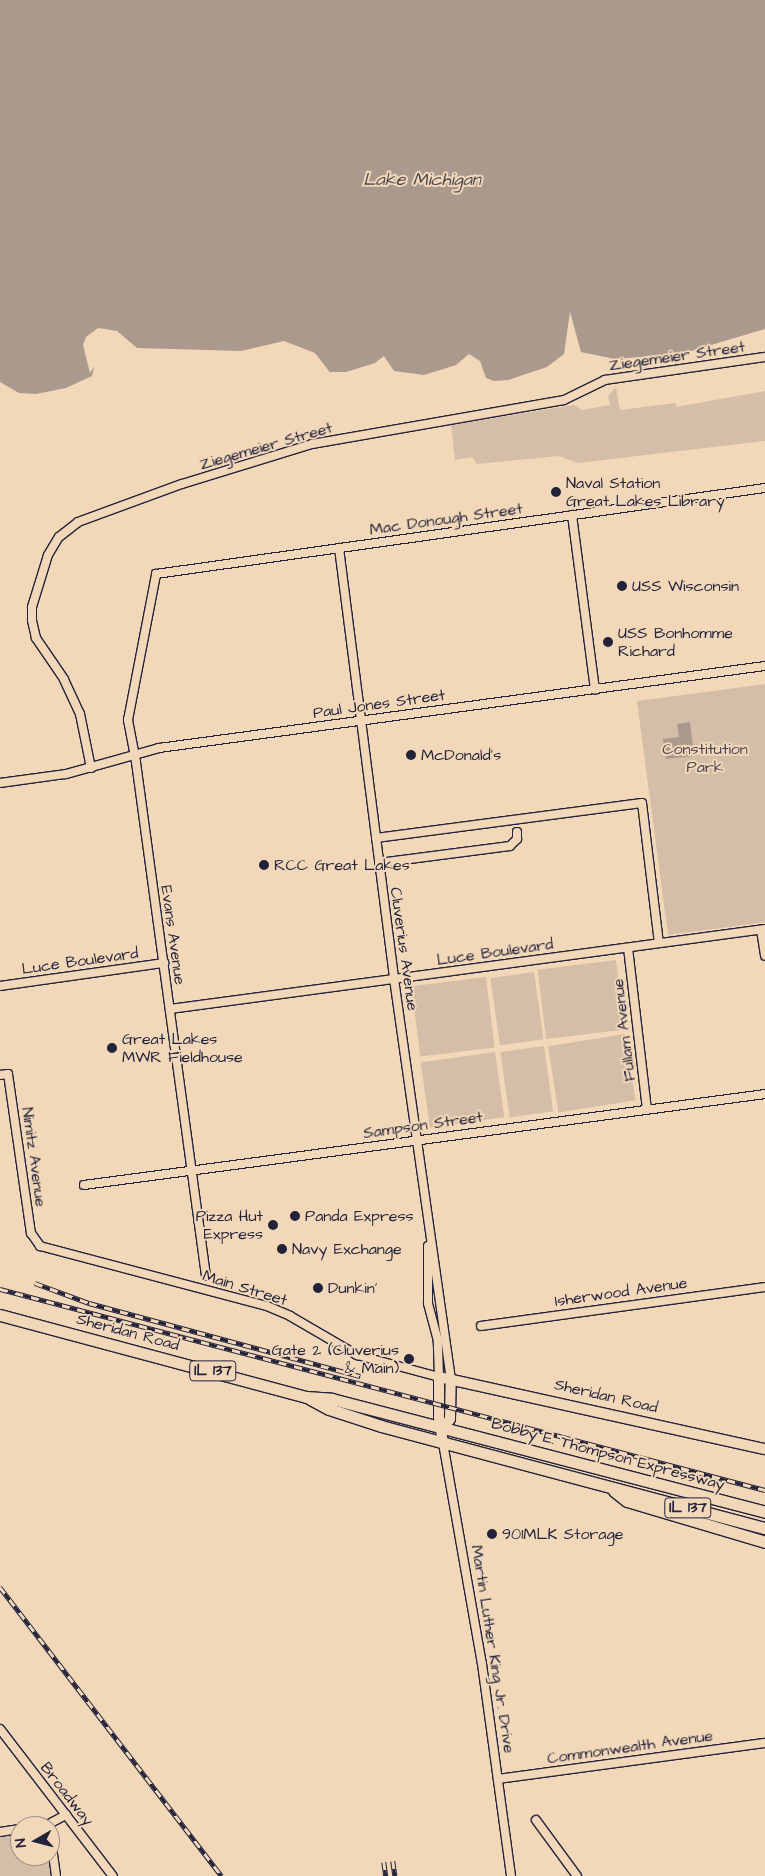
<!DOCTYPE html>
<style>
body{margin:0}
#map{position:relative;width:765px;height:1876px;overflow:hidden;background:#f2d8b9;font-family:"Architects Daughter",sans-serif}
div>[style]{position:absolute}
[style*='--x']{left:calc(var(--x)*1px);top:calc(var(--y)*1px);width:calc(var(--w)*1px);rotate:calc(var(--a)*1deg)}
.green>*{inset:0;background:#d4bea7;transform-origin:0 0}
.water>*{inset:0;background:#ab998e}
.pier>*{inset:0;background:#f2d8b9}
.roads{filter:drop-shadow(1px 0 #22223b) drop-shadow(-1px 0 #22223b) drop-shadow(0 1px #22223b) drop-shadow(0 -1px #22223b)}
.minor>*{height:8px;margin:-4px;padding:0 4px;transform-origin:4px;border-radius:4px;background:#f2d8b9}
.major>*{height:10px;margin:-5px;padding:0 5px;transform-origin:5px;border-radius:5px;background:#f2d8b9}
.highway>*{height:11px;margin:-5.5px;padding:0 5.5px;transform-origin:5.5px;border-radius:5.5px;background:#f2d8b9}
.rail>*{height:4.5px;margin-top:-2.25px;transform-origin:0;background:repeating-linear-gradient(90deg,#f2d8b9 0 8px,#22223b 0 16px);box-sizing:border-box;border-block:1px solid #22223b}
.dots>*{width:14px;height:14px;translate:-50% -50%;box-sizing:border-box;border:2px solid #f2d8b9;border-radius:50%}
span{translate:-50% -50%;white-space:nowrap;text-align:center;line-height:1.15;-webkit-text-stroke:4px #f2d8b9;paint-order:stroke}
.shield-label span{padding:1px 4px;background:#f2d8b9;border:1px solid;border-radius:4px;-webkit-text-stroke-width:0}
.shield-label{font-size:15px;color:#22223b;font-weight:700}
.street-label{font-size:16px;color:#22223b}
.poi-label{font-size:16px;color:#22223b}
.left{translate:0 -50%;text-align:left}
.right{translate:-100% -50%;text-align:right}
.park-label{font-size:16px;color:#464151}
.water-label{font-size:18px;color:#4b4654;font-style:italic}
.north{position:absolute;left:10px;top:1816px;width:50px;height:50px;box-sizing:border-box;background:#f2d8b9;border:1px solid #9f8f87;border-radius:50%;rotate:262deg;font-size:14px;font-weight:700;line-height:20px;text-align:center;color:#22223b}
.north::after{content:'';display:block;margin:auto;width:18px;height:22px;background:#22223b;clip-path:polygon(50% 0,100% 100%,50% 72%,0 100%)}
</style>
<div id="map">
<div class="green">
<div style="clip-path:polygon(616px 387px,620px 410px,676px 403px,676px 407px,765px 391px,765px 441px,578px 463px,559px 456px,477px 464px,472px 457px,455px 460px,451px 425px,574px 405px,582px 410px,610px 405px,608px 396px)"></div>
<div style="clip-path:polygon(765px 684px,765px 922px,668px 935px,637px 701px)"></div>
<div style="left:616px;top:960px;width:70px;height:79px;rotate:83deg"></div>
<div style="left:534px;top:972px;width:68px;height:44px;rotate:82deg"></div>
<div style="left:486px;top:977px;width:71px;height:75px;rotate:83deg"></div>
<div style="left:625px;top:1034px;width:67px;height:78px;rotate:81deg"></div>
<div style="left:544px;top:1046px;width:66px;height:44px;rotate:82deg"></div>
<div style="left:495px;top:1052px;width:66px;height:75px;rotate:82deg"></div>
<div style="clip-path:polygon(20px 1834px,20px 1856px,49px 1856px,51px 1876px,0 1876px,0 1837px)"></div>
</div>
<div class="water">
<div style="clip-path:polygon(0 0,765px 0,765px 329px,681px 354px,615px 359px,581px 352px,570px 312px,564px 354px,547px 367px,508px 380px,494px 381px,486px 378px,480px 361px,469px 354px,456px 365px,424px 375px,394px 371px,384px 356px,375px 363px,346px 372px,327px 372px,312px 358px,288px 347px,245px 354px,120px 351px,96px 359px,92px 376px,66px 388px,36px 394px,19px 393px,0 382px)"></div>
<div style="clip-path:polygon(690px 722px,694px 756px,666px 759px,663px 739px,679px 737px,677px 724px)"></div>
</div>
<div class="pier">
<div style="clip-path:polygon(98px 328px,117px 331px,137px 348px,241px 351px,284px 341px,315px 353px,332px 375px,326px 374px,310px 360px,287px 349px,245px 356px,120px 353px,98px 361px,90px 373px,83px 345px,86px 337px)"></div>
</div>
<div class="roads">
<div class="minor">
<div style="--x:572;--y:515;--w:176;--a:82.5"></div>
<div style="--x:339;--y:548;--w:434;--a:82.7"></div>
<div style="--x:394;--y:979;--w:405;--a:81.9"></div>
<div style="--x:91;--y:768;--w:55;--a:-101.5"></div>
<div style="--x:80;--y:714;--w:38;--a:-115"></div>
<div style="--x:64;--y:679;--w:50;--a:-124.3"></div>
<div style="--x:36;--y:638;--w:18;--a:-103"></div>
<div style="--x:32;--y:620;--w:13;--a:-90"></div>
<div style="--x:32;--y:607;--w:54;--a:-72.9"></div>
<div style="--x:48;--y:555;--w:21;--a:-59"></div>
<div style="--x:59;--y:537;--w:24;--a:-38"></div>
<div style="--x:78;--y:522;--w:111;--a:-20.1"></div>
<div style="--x:182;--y:484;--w:136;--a:-17.1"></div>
<div style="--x:312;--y:444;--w:256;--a:-9.9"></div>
<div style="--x:564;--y:400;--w:46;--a:-26"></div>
<div style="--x:605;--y:380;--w:162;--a:-8.2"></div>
<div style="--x:0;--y:783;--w:67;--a:-7.8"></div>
<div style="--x:66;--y:774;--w:97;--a:-15.6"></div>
<div style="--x:159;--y:748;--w:612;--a:-7.71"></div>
<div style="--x:376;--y:838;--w:268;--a:-7.5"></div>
<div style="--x:642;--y:803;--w:141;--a:83.1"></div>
<div style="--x:379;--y:863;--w:132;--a:-7.4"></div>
<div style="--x:510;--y:846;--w:10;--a:-45"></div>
<div style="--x:517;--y:839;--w:7;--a:-90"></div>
<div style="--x:761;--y:930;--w:26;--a:81"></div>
<div style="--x:628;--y:948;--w:163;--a:83.3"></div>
<div style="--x:0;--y:986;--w:166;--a:-8"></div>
<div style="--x:170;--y:1009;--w:600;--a:-7.66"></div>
<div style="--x:0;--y:1075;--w:8;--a:-7"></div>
<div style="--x:8;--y:1074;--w:161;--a:81.8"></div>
<div style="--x:31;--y:1233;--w:16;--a:55"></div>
<div style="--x:40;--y:1246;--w:235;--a:14.8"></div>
<div style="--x:267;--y:1306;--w:25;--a:23"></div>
<div style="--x:290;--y:1316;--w:78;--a:30.2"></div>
<div style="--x:357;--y:1355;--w:85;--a:15"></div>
<div style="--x:439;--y:1377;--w:36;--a:-92"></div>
<div style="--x:438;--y:1341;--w:39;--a:-105"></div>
<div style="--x:428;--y:1303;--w:57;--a:-90"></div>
<div style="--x:84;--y:1185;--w:687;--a:-7.61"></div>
<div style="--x:206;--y:1276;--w:519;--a:-97.76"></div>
<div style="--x:136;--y:762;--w:43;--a:-100.8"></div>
<div style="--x:128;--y:720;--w:149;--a:-79.1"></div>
<div style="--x:156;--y:574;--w:615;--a:-8.04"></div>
<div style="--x:481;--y:1326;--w:287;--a:-7.8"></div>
<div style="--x:443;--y:1443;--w:224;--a:80"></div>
<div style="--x:482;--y:1664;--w:214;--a:82.2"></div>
<div style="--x:0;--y:1729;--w:185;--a:52.5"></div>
<div style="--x:498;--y:1779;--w:269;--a:-7.7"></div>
<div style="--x:536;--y:1820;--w:69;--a:53.8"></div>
<div style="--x:45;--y:1826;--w:24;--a:-28"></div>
<div style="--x:0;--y:1832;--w:20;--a:-9"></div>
<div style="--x:50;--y:1832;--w:44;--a:82.2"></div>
</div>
<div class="major">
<div style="--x:443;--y:1428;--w:11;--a:-52"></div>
<div style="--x:450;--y:1419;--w:39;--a:-89"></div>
<div style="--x:443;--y:1443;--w:26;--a:-99"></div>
<div style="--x:439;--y:1417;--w:40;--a:-90"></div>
<div style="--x:439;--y:1377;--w:334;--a:12.5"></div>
</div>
<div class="highway">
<div style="--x:0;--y:1315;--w:317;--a:15"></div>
<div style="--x:306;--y:1397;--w:26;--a:4"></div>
<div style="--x:332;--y:1399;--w:448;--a:14.6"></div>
<div style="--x:310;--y:1399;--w:21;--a:28"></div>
<div style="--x:329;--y:1409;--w:55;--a:18.1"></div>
<div style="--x:381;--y:1426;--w:397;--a:14.9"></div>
<div style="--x:614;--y:1491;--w:16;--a:38"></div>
<div style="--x:627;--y:1501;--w:144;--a:16.5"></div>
</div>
</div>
<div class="rail">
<div style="--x:35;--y:1283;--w:58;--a:20.3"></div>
<div style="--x:89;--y:1303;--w:281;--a:15.1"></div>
<div style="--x:0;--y:1289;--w:791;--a:14.72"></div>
<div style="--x:0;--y:1587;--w:364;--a:52.5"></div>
<div style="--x:393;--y:1861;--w:15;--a:82"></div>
<div style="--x:384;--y:1862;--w:14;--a:82"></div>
</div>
<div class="dots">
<div style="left:556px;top:492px;background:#22223b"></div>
<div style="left:622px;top:586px;background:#22223b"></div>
<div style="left:608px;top:642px;background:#22223b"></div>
<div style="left:411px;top:755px;background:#22223b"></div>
<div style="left:264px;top:865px;background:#22223b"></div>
<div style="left:112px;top:1048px;background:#22223b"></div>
<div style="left:295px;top:1216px;background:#22223b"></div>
<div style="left:273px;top:1225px;background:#22223b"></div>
<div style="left:282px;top:1249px;background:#22223b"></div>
<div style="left:318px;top:1288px;background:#22223b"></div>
<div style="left:409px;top:1359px;background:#22223b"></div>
<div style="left:492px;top:1534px;background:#22223b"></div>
</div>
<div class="shield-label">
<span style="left:213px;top:1371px">IL 137</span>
<span style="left:688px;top:1508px">IL 137</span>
</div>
<div class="street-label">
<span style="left:677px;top:356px;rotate:-8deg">Ziegemeier Street</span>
<span style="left:266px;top:446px;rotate:-16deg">Ziegemeier Street</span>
<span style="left:446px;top:519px;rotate:-8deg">Mac Donough Street</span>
<span style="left:379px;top:704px;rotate:-8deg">Paul Jones Street</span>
<span style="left:173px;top:935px;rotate:82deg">Evans Avenue</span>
<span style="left:404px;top:949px;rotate:82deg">Cluverius Avenue</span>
<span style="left:495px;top:952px;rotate:-8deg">Luce Boulevard</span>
<span style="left:80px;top:961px;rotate:-8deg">Luce Boulevard</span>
<span style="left:624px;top:1030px;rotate:-97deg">Fullam Avenue</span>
<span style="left:423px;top:1125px;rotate:-8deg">Sampson Street</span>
<span style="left:34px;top:1157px;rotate:82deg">Nimitz Avenue</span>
<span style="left:245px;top:1288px;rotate:17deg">Main Street</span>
<span style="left:621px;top:1292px;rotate:-8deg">Isherwood Avenue</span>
<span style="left:128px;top:1332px;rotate:15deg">Sheridan Road</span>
<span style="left:606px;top:1396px;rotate:13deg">Sheridan Road</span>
<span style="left:608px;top:1454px;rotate:15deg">Bobby E. Thompson Expressway</span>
<span style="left:493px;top:1649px;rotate:81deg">Martin Luther King Jr. Drive</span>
<span style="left:630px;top:1747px;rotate:-8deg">Commonwealth Avenue</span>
<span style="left:67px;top:1794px;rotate:52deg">Broadway</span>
</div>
<div class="poi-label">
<span class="left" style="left:566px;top:492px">Naval Station<br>Great Lakes Library</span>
<span class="left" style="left:632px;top:586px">USS Wisconsin</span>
<span class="left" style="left:618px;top:642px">USS Bonhomme<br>Richard</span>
<span class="left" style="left:421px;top:755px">McDonald's</span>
<span class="left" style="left:274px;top:865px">RCC Great Lakes</span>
<span class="left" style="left:122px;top:1048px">Great Lakes<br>MWR Fieldhouse</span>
<span class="right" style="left:263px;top:1225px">Pizza Hut<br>Express</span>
<span class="left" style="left:305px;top:1216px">Panda Express</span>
<span class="left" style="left:292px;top:1249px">Navy Exchange</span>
<span class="left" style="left:328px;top:1288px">Dunkin'</span>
<span class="right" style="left:399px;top:1359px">Gate 2 (Cluverius<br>&amp; Main)</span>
<span class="left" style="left:502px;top:1534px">901MLK Storage</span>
</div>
<div class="park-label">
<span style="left:705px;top:758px">Constitution<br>Park</span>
</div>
<div class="water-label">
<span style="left:422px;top:180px">Lake Michigan</span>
</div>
<div class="north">N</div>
</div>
